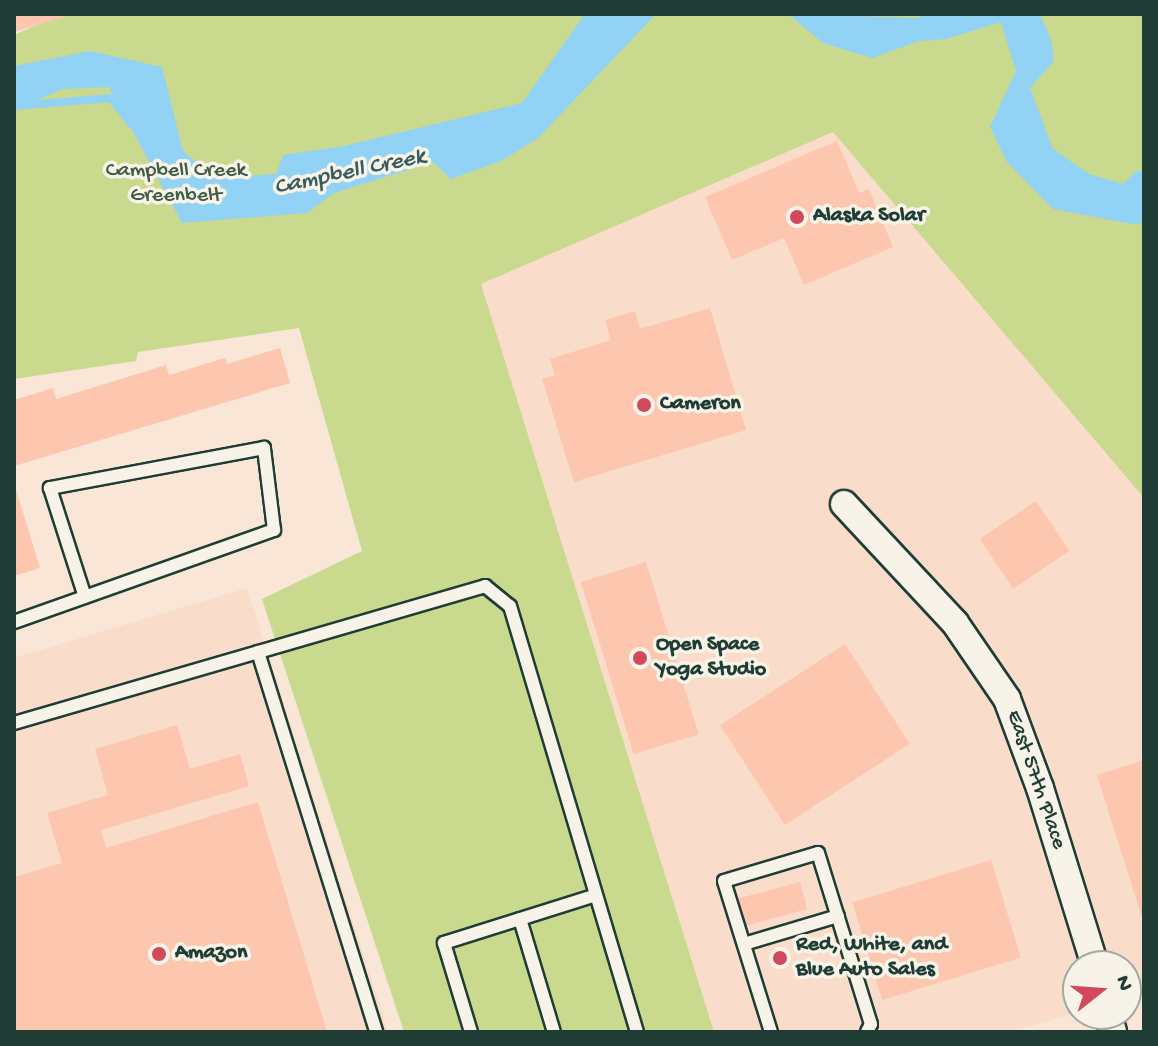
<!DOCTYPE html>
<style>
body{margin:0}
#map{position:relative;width:1158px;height:1046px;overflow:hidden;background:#f9e6d7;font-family:"Gochi Hand",sans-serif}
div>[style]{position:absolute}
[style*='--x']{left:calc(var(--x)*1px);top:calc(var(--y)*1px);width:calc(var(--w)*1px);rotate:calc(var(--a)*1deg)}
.built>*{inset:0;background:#fadccb}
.green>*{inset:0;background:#c9d98e}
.water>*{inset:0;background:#92d2f4}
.stream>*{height:8px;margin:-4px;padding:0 4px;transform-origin:4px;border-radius:4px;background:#92d2f4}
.building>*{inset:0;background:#fdc6af;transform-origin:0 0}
.roads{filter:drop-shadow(2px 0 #1f3d34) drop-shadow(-2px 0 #1f3d34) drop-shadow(0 2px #1f3d34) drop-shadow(0 -2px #1f3d34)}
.lane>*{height:12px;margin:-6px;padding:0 6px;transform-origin:6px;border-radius:6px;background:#f7f3e8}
.street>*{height:26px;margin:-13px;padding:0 13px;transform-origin:13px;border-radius:13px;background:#f7f3e8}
.dots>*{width:22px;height:22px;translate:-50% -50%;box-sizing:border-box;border:4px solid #f7f3e8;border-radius:50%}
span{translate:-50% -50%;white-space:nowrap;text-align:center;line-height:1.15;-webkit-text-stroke:7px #f7f3e8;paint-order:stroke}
.park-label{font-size:22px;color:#415c46}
.poi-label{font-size:22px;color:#1f3d34;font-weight:700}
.left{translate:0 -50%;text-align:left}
.street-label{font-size:22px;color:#1f3d34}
.water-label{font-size:24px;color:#365b5a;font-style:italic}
.frame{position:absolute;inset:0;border:16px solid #1f3d34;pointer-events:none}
.north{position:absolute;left:1062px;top:950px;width:80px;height:80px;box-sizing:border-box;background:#f7f3e8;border:2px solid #a1aaa0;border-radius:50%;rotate:73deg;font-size:22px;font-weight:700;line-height:32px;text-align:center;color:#1f3d34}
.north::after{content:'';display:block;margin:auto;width:28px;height:36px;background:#d1495b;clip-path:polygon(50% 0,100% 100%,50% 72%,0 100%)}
</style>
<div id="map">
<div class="built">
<div style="clip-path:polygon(833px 132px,1144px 498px,1144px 992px,1126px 998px,1126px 966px,1078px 966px,1078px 1012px,1012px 1032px,714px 1032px,481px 284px)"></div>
<div style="clip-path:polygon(247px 588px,388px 1032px,14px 1032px,14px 658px)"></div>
</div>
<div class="green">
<div style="clip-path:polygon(61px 14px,1144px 14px,1144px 498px,833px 132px,481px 284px,714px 1032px,404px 1032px,262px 599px,362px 551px,299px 328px,138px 352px,136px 361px,14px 379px,14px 35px)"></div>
</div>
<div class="water">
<div style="clip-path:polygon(585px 14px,656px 14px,538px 138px,501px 161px,451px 179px,433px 162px,334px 193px,307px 213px,182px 223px,109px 87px,63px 89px,14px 110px,14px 66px,90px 51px,162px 67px,183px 151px,215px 178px,276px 174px,283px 155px,344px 146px,522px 103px)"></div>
<div style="clip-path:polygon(788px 14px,919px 18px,923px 14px,1040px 14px,1051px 40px,1054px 61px,1030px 88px,1053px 149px,1089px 174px,1123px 184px,1136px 171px,1144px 172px,1144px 223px,1132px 224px,1053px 209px,1007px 162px,990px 127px,1016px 71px,1001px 22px,946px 39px,919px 41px,872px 58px,823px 43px)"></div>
</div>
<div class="stream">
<div style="--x:14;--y:106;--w:97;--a:-4.7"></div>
<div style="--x:111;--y:98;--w:33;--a:52"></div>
</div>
<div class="building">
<div style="clip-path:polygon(14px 14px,70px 14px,70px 15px,14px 32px)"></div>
<div style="clip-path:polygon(837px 141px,859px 193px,869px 189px,893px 247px,804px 285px,784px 238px,732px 260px,705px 197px)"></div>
<div style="clip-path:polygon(710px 308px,746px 430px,574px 482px,542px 379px,555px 375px,550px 359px,611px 340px,605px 320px,635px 311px,640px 329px)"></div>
<div style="clip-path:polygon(280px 348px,290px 383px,14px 466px,14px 400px,53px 388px,56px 399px,166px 365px,169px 375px,225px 358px,227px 364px)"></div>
<div style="clip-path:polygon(14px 483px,40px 568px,14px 576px)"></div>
<div style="left:1036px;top:501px;width:60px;height:68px;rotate:56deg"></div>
<div style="left:646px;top:562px;width:180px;height:68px;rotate:73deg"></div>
<div style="left:845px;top:644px;width:119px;height:149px;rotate:57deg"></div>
<div style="clip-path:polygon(177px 725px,190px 769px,240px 754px,249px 786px,101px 830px,106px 848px,258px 802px,327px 1032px,14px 1032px,14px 877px,62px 863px,47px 813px,108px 795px,95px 749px)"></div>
<div style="clip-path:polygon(1144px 760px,1144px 921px,1143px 921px,1097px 775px)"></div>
<div style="left:991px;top:860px;width:102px;height:145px;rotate:73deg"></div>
<div style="left:800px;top:882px;width:28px;height:68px;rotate:75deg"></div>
</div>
<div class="roads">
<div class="lane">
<div style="--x:14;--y:622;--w:276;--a:-19.5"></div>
<div style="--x:274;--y:530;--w:83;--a:-97"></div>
<div style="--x:264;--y:448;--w:218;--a:169.4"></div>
<div style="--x:50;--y:488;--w:114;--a:72.2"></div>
<div style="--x:258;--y:652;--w:398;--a:72.7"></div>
<div style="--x:14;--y:723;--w:491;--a:-16.2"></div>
<div style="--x:485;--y:586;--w:32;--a:39"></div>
<div style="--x:510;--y:606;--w:445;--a:73.4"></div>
<div style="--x:520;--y:919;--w:118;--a:73.3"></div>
<div style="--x:744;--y:944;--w:98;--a:-16.6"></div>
<div style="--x:471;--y:1032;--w:93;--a:-106.9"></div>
<div style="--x:444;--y:943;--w:159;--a:-17.5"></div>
<div style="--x:771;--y:1032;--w:158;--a:-107.3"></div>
<div style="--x:724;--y:881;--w:98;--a:-16.6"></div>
<div style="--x:818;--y:853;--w:179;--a:72.8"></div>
<div style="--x:871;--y:1024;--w:9;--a:117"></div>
</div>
<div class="street">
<div style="--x:844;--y:504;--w:163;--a:47"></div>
<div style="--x:955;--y:623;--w:92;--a:55.6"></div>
<div style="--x:1007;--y:699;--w:95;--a:69.7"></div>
<div style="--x:1040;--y:788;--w:186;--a:72.8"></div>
<div style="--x:1108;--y:1014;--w:19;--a:74"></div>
</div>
</div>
<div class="dots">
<div style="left:797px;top:217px;background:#d1495b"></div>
<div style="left:644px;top:405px;background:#d1495b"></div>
<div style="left:640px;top:658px;background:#d1495b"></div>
<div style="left:159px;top:954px;background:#d1495b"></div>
<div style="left:780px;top:958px;background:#d1495b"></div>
</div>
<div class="park-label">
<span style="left:176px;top:184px">Campbell Creek<br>Greenbelt</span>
</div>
<div class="poi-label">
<span class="left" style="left:813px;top:217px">Alaska Solar</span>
<span class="left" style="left:660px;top:405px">Cameron</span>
<span class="left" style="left:656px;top:658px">Open Space<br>Yoga Studio</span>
<span class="left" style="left:796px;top:958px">Red, White, and<br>Blue Auto Sales</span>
<span class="left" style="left:175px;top:954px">Amazon</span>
</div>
<div class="street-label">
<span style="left:1035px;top:780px;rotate:71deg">East 57th Place</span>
</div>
<div class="water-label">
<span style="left:350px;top:173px;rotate:-12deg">Campbell Creek</span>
</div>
<div class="frame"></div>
<div class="north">N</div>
</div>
